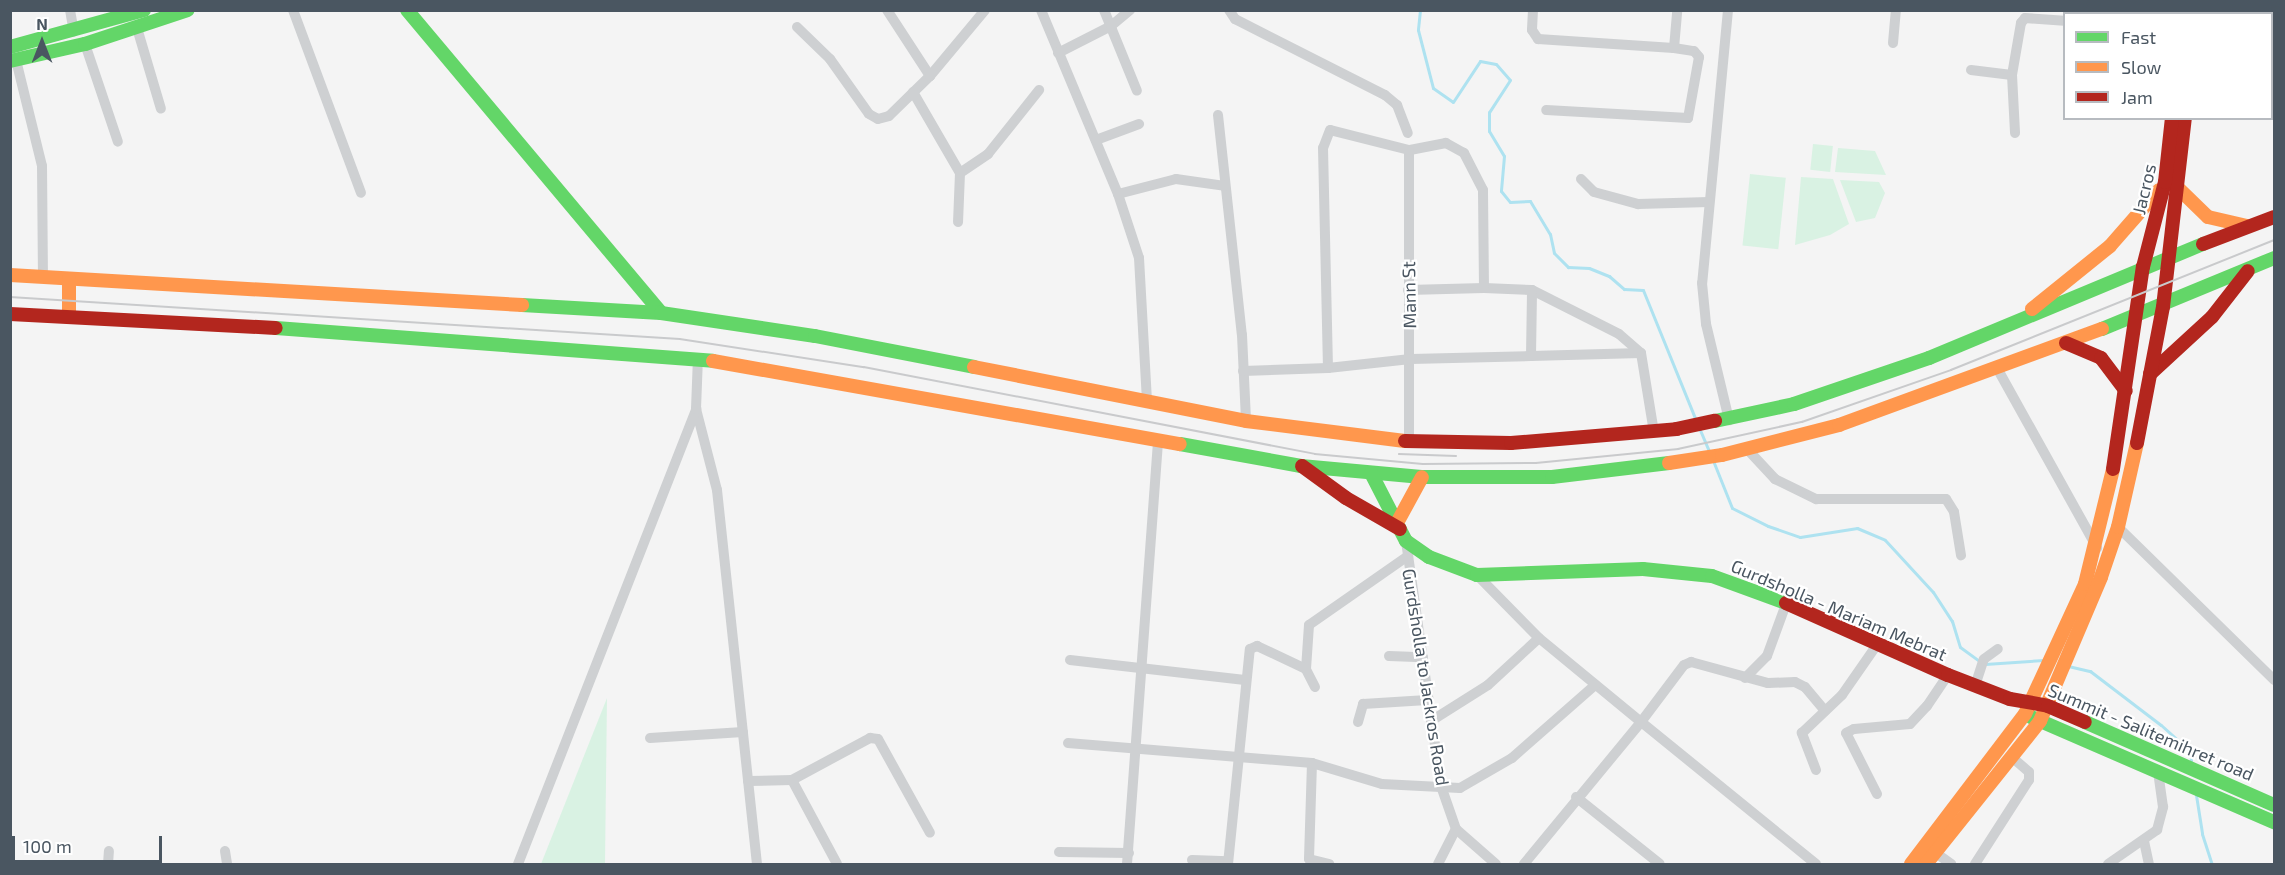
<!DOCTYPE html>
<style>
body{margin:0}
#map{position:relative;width:2285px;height:875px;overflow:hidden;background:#f4f4f4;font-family:"Exo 2",sans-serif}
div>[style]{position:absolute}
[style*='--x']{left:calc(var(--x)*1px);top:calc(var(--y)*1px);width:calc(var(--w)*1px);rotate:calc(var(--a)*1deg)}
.green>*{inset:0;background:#d9f2e3;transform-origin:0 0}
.stream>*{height:3px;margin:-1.5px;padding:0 1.5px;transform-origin:1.5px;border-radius:1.5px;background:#aee2f0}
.street>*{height:10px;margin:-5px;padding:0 5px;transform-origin:5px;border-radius:5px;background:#ced0d2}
.fast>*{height:14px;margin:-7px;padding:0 7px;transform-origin:7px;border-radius:7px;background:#63d668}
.slow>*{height:14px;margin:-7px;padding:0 7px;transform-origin:7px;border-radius:7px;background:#ff974d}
.jam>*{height:14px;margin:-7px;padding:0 7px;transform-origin:7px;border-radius:7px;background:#b3261e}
.tram>*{height:1.5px;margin:-0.75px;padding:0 0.75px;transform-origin:0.75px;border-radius:0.75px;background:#c9cacc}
span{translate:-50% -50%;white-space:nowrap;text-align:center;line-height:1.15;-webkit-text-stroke:4.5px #fff;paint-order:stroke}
.street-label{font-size:18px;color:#4a5661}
.frame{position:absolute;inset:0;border:12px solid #4a5661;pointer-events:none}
.legend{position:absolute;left:2063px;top:12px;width:210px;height:108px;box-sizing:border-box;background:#fff;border:2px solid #b7bbc0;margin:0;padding:8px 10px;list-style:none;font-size:18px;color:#4a5661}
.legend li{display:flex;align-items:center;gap:12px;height:30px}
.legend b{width:30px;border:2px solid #b7bbc0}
.north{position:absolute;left:12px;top:12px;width:60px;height:60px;-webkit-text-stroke:4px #fff;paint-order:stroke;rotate:0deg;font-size:16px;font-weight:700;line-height:24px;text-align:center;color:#4a5661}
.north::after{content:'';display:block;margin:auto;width:21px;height:27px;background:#4a5661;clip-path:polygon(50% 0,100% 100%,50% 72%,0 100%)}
.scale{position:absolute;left:12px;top:836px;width:150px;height:27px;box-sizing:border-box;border:3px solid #4a5661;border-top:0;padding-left:8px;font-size:18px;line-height:21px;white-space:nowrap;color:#4a5661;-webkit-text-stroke:4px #fff;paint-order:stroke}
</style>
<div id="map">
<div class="green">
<div style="left:1813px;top:144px;width:20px;height:26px;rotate:6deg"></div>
<div style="clip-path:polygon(1838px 148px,1875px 151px,1886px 175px,1835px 172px)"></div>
<div style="left:1750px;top:174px;width:36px;height:72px;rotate:6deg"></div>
<div style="clip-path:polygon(1801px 177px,1833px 179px,1849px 224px,1830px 235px,1795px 245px)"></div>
<div style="clip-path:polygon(1840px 180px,1879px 182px,1885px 193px,1875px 218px,1856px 222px)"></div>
<div style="clip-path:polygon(607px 698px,605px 864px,541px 864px)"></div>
</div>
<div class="stream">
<div style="--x:1420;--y:10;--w:20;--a:96"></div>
<div style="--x:1418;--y:30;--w:60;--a:75.5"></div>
<div style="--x:1433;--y:88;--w:24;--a:35"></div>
<div style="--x:1453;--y:102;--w:49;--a:-56.6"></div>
<div style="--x:1480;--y:61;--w:16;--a:11"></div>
<div style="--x:1496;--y:64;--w:21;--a:49"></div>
<div style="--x:1510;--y:80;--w:38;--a:123"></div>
<div style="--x:1489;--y:112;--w:19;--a:90"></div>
<div style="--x:1489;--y:131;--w:29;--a:59"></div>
<div style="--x:1504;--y:156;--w:35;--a:95"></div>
<div style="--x:1501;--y:191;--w:14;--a:51"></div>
<div style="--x:1510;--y:202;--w:20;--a:-3"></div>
<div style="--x:1530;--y:201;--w:39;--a:59"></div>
<div style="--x:1550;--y:234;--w:19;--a:78"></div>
<div style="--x:1554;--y:253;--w:20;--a:45"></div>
<div style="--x:1568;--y:267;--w:21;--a:3"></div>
<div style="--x:1589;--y:268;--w:22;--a:22"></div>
<div style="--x:1609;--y:276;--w:20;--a:41"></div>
<div style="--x:1624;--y:289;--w:19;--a:3"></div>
<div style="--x:1643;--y:290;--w:138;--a:67.9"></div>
<div style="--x:1700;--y:430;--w:23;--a:67"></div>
<div style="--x:1714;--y:463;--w:48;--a:68.2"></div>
<div style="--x:1732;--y:508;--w:40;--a:26.6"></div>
<div style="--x:1768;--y:526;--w:34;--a:19"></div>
<div style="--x:1800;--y:537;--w:58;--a:-9"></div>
<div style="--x:1857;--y:528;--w:30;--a:23"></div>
<div style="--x:1885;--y:540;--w:71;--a:47.3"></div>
<div style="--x:1933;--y:592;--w:35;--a:57"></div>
<div style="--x:1952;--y:621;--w:27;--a:73"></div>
<div style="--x:1960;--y:647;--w:24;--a:36"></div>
<div style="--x:1985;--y:664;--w:59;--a:-3.9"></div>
<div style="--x:2068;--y:666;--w:23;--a:13"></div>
<div style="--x:2090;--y:671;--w:89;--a:37.3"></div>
<div style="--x:2161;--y:725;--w:39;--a:42"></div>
<div style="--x:2190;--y:751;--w:10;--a:84"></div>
<div style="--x:2196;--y:795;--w:39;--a:81"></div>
<div style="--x:2202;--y:834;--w:32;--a:72"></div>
</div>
<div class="street">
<div style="--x:70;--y:10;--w:22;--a:80"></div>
<div style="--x:293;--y:10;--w:195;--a:69.6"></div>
<div style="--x:887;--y:10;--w:79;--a:56.9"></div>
<div style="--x:1041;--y:10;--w:199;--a:67.3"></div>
<div style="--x:1118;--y:194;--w:67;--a:71.8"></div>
<div style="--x:1139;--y:258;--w:142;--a:86.8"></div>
<div style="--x:1104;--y:10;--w:87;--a:67.8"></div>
<div style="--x:1229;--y:10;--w:11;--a:56"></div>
<div style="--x:1235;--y:19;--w:168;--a:26.9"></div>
<div style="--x:1385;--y:95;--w:16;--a:40"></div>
<div style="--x:1397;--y:105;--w:30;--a:69"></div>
<div style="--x:1533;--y:10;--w:20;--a:93"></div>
<div style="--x:1532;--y:30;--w:11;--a:56"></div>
<div style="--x:1538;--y:39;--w:136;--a:3.8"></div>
<div style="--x:1674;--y:48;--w:20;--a:9"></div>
<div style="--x:1694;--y:51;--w:8;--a:50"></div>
<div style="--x:1699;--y:57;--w:62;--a:100.2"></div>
<div style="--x:1688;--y:118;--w:142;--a:-176.8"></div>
<div style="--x:1728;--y:10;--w:274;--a:95.4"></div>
<div style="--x:1702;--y:283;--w:41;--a:84.4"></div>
<div style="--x:1706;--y:324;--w:99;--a:76.5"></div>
<div style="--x:797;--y:27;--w:46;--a:44.1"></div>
<div style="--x:830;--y:59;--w:67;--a:54.7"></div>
<div style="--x:869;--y:114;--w:10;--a:29"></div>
<div style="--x:878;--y:119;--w:11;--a:-15"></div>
<div style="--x:889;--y:116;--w:57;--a:-44.3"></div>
<div style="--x:930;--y:76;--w:86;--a:-50.2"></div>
<div style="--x:137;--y:28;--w:84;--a:73.5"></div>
<div style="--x:1893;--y:43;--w:33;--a:-85"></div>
<div style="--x:85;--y:44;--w:103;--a:71.4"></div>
<div style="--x:1674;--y:48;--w:38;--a:-85"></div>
<div style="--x:1058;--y:53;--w:59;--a:-27"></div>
<div style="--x:1111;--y:26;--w:25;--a:-40"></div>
<div style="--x:16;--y:60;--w:109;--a:76.2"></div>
<div style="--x:42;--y:166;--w:111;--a:89.5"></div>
<div style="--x:1971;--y:70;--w:41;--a:7"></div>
<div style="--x:2012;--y:75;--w:53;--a:-80.2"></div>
<div style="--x:2021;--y:23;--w:6;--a:-51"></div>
<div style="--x:2025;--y:18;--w:39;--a:4"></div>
<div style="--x:2012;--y:75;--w:58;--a:87"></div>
<div style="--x:913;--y:92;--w:94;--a:59.9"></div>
<div style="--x:960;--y:173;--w:49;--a:92.3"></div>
<div style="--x:1218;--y:115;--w:221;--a:83.8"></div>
<div style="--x:1242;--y:335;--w:86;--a:87.3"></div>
<div style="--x:1096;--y:140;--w:46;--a:-20.4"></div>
<div style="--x:1409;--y:150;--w:291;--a:90"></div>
<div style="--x:960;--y:173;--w:34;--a:-34"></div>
<div style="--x:988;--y:154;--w:82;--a:-51.4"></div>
<div style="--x:1581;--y:179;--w:18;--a:45"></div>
<div style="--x:1594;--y:192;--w:46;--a:15.3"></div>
<div style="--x:1638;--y:204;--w:71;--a:-1.6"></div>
<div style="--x:1118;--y:194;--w:60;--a:-14.5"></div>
<div style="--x:1176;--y:179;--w:49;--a:8.1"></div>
<div style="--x:1408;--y:290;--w:76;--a:-1.5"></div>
<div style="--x:1532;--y:290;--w:97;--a:26.8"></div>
<div style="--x:1619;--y:334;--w:29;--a:41"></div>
<div style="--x:1531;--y:356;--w:66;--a:-89.1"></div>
<div style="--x:1532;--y:290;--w:48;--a:-177.6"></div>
<div style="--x:1484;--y:288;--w:98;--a:-90.6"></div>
<div style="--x:1483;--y:190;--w:42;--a:-117.2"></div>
<div style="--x:1464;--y:153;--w:21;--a:-151"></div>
<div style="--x:1446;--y:143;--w:38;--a:169"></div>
<div style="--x:1409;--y:150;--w:81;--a:-165.8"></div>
<div style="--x:1330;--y:130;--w:19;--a:111"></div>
<div style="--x:1323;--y:148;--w:220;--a:88.7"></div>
<div style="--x:1328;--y:368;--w:83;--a:-6.2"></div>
<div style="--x:1411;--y:359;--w:120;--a:-1.4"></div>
<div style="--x:1531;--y:356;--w:110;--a:-1.6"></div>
<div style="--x:1641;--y:353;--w:80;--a:80.7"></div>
<div style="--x:1997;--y:368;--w:206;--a:60.9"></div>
<div style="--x:1243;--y:371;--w:85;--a:-2"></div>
<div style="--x:696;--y:409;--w:84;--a:75.5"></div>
<div style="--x:717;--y:490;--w:376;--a:83.9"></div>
<div style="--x:1748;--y:450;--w:40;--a:47"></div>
<div style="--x:1775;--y:479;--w:46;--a:26"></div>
<div style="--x:1816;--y:499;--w:130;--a:0"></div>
<div style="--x:1946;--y:499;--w:15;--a:58"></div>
<div style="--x:1954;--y:512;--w:44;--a:80.8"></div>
<div style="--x:2118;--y:527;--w:219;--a:44.4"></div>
<div style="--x:1406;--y:541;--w:247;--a:81.9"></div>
<div style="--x:1441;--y:786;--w:46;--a:70.8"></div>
<div style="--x:1456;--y:829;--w:53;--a:41.2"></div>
<div style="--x:1477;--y:575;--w:88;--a:45.5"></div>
<div style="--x:1539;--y:638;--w:132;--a:39.5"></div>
<div style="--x:1641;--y:722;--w:184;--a:129.5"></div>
<div style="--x:1389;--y:656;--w:34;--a:2"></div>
<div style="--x:1070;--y:660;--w:176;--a:6.5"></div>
<div style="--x:1745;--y:678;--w:31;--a:-45"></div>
<div style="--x:1767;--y:656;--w:55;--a:-69.9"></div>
<div style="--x:1975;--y:686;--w:28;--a:-72"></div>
<div style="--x:1984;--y:659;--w:17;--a:-36"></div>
<div style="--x:1315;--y:687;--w:20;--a:-117"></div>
<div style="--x:1306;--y:669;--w:44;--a:-86.1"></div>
<div style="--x:1309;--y:625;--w:121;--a:-34.9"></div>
<div style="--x:1431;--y:721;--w:67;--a:-32.3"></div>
<div style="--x:1488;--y:685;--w:69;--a:-42.7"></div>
<div style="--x:1358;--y:722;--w:19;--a:-74"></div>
<div style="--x:1363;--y:704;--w:64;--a:-3.6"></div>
<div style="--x:650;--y:738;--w:93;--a:-3.7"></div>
<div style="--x:1068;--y:743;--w:245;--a:4.7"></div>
<div style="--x:1312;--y:763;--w:96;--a:91.8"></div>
<div style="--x:1309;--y:859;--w:21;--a:14"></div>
<div style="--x:1312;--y:763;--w:73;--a:16.7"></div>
<div style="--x:1382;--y:784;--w:78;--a:2.9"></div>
<div style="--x:1460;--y:788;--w:60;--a:-30"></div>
<div style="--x:1512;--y:758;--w:111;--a:-41.3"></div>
<div style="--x:1816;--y:770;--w:40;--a:-111"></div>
<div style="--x:1802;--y:733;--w:55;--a:-43.5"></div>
<div style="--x:1842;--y:695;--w:60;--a:-55.2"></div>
<div style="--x:792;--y:780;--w:95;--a:61.8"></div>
<div style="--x:748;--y:781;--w:44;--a:-1.3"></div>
<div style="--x:792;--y:780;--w:89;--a:-28.3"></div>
<div style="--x:870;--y:738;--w:8;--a:7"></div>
<div style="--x:878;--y:739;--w:107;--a:61"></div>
<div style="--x:1877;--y:794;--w:68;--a:-116.9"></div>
<div style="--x:1846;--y:733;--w:9;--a:-27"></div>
<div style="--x:1854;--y:729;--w:56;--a:-5.1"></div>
<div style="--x:1910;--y:724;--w:25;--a:-47"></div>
<div style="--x:1927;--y:706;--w:37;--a:-56"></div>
<div style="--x:1576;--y:797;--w:107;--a:38.6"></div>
<div style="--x:2144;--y:841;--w:24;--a:78"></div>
<div style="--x:225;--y:851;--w:13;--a:81"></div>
<div style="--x:1059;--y:852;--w:70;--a:0.8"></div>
<div style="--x:1936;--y:853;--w:19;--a:36"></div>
<div style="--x:1192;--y:860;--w:36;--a:2"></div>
<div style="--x:108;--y:864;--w:13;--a:-86"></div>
<div style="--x:518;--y:864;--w:489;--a:-68.6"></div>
<div style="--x:696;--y:409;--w:51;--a:-87.8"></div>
<div style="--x:1127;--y:864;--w:424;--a:-85.8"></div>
<div style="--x:1228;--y:864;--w:216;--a:-84.2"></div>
<div style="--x:1250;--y:649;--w:8;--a:-23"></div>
<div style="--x:1257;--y:646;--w:54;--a:25.1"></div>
<div style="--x:1438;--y:864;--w:39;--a:-63"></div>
<div style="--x:1816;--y:864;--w:225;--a:-140.9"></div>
<div style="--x:1641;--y:722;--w:71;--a:-53"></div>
<div style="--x:1684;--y:665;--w:8;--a:-23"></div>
<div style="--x:1691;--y:662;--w:80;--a:15.3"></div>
<div style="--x:1768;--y:683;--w:27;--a:-2"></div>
<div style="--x:1795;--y:682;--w:11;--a:27"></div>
<div style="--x:1805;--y:687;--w:31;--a:50"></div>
<div style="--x:1975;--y:864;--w:100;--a:-57.3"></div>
<div style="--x:2029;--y:780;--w:8;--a:-90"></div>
<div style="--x:2029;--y:772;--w:21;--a:-139"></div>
<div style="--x:2108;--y:864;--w:60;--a:-34.8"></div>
<div style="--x:2157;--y:830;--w:24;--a:-75"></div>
<div style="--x:2163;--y:807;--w:37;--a:-98"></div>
</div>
<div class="fast">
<div style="--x:407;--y:10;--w:395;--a:50"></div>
<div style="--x:2199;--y:14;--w:4;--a:-76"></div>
<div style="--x:10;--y:47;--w:139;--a:-15.4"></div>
<div style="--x:10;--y:61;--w:77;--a:-12.8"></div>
<div style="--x:85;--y:44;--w:108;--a:-18.3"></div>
<div style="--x:522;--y:305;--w:139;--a:3.3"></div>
<div style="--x:661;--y:313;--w:156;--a:8.5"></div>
<div style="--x:815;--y:336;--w:162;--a:11"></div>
<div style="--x:276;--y:328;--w:438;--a:4.3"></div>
<div style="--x:2102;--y:329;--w:186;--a:-22.4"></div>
<div style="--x:1715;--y:421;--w:81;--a:-12.1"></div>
<div style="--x:1794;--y:404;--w:143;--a:-18.8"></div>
<div style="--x:1929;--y:358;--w:297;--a:-22.6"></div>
<div style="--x:1180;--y:444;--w:123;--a:10.3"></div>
<div style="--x:1301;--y:466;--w:121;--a:5.2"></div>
<div style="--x:1422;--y:477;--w:130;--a:0"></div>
<div style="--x:1552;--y:477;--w:118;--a:-6.8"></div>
<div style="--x:1371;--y:473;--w:76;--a:62.8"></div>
<div style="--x:1406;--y:541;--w:28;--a:35"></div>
<div style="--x:1429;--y:557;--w:51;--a:20.6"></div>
<div style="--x:1477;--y:575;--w:166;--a:-2.1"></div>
<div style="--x:1643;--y:569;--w:69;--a:5.8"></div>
<div style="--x:1712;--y:576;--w:79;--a:20"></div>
<div style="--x:2031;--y:717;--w:265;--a:23.4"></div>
<div style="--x:2085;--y:722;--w:206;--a:23.7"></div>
</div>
<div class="slow">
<div style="--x:2177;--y:187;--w:43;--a:44.1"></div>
<div style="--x:2208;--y:217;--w:40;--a:13"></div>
<div style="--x:10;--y:275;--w:513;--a:3.35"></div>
<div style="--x:69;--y:279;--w:38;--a:90"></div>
<div style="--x:2032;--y:309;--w:100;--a:-38.9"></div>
<div style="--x:2110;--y:246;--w:74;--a:-48.8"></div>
<div style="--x:713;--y:361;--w:474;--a:10.1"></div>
<div style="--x:974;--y:367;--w:277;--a:11.2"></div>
<div style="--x:1246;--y:421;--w:160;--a:7.2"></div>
<div style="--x:1669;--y:463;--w:54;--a:-8.6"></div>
<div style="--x:1722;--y:455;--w:121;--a:-14.4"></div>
<div style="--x:1839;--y:425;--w:280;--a:-20.1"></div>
<div style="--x:1397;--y:523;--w:52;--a:-61.5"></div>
<div style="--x:1911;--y:864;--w:188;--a:-52.8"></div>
<div style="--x:2025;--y:714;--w:143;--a:-65.2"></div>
<div style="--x:2085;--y:584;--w:118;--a:-76.3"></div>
<div style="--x:1926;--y:864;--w:183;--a:-51.4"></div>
<div style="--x:2040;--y:721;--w:156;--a:-67"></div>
<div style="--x:2101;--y:577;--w:53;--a:-71.2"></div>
<div style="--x:2118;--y:527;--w:86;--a:-77.3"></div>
</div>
<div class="jam">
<div style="--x:2183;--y:10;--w:4;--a:90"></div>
<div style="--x:2203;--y:244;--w:76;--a:-20.8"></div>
<div style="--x:10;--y:314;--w:266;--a:3"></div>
<div style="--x:2066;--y:343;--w:38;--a:23"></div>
<div style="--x:2101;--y:358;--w:41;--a:52.9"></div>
<div style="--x:2150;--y:374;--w:84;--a:-42.6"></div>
<div style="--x:2212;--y:317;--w:58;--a:-52"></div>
<div style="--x:1405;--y:441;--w:106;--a:1.1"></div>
<div style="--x:1511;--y:443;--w:166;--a:-4.8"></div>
<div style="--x:1676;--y:429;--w:40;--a:-12"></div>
<div style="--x:2137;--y:443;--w:138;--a:-79.2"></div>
<div style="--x:2163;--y:307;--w:190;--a:-83.4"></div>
<div style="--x:1302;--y:466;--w:54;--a:36"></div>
<div style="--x:1346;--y:498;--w:62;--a:29.9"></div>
<div style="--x:2113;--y:469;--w:204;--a:-81.6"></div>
<div style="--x:2143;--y:267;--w:88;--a:-75.5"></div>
<div style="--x:2165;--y:182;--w:64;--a:-83.8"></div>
<div style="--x:1786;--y:603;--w:177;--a:24"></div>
<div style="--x:1948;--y:675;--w:66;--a:21.2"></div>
<div style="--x:2010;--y:699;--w:39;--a:10"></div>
<div style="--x:2048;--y:706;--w:40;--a:23.4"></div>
</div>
<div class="tram">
<div style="--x:10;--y:297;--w:671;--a:3.59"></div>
<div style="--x:680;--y:339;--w:186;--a:8.7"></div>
<div style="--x:864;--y:367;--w:459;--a:10.9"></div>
<div style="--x:1315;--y:454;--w:108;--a:5.3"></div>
<div style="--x:1423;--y:464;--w:113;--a:-0.5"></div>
<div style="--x:1536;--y:463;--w:143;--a:-5.6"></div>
<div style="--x:1678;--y:449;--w:127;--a:-12.3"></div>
<div style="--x:1802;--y:422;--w:158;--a:-19.2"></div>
<div style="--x:1951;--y:370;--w:348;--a:-21.9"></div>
<div style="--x:1399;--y:454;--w:57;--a:2"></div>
</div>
<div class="street-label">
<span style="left:2144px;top:189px;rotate:-77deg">Jacros</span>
<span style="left:1409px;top:295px;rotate:-91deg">Mann St</span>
<span style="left:1839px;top:610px;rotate:23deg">Gurdsholla - Mariam Mebrat</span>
<span style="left:1426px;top:677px;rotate:81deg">Gurdsholla to Jackros Road</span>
<span style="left:2151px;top:732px;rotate:23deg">Summit - Salitemihret road</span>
</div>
<div class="frame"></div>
<ul class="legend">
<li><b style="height:8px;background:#63d668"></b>Fast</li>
<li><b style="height:8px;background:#ff974d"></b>Slow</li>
<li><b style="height:8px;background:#b3261e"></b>Jam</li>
</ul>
<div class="north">N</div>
<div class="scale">100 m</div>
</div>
